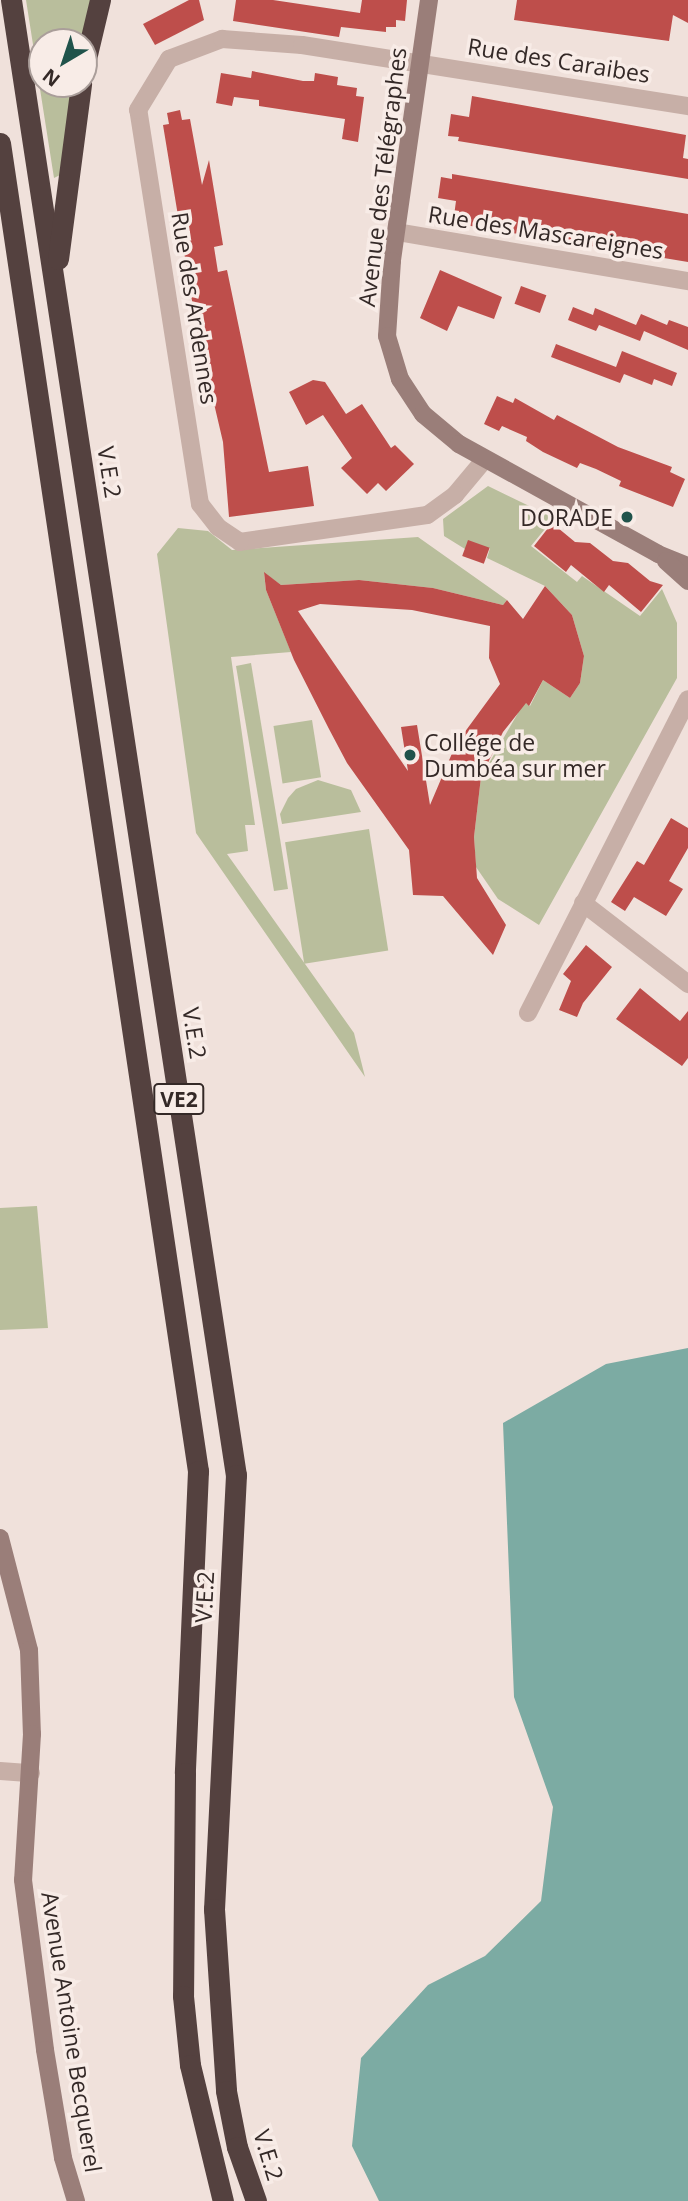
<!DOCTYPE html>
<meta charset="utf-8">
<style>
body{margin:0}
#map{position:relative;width:688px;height:2201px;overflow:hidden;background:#f0e1db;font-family:"Open Sans",sans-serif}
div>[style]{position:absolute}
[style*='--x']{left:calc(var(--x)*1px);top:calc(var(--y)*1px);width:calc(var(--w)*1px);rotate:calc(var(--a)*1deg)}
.green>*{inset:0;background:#b9be9c;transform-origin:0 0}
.water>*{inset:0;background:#7caba3}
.building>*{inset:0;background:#be4e4b;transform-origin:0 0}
.street>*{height:18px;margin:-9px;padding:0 9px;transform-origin:9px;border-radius:9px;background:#c7afa7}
.secondary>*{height:18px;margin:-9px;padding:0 9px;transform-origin:9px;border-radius:9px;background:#9a7e79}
.highway>*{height:21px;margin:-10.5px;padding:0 10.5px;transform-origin:10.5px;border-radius:10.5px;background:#54413f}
.dots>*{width:19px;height:19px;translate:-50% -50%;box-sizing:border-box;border:4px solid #f8ece7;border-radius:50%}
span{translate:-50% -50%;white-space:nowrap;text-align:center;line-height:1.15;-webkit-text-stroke:7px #f8ece7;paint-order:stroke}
.shield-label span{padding:2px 5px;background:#f8ece7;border:2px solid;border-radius:5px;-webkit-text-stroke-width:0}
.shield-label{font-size:21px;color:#342927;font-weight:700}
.street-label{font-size:23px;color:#342927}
.poi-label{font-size:23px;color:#342927}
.right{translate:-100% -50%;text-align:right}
.left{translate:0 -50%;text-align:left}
.north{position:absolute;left:28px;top:28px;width:70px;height:70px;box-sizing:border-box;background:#f8ece7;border:2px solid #aa9e9a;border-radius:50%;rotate:219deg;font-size:19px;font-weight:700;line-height:28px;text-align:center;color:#342927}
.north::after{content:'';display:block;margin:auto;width:24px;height:32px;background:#20534b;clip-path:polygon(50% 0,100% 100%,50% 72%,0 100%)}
</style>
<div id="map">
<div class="green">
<div style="clip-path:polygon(26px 0,92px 0,80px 42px,42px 42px,42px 84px,74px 84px,60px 175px,54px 178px)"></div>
<div style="clip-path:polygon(488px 486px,554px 518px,531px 546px,577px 582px,582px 576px,640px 616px,662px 589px,677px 623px,677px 678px,539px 925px,498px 899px,476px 867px,474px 837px,481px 777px,518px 713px,514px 709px,522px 700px,530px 706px,543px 680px,570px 698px,580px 683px,584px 656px,572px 615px,545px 586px,487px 558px,490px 548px,465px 549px,444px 536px,443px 519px)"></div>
<div style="clip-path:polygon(178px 528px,208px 531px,232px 550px,418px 537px,507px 600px,503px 605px,433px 588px,359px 580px,281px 585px,264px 573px,266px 590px,291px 652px,231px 657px,255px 825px,245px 825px,248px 851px,227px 854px,354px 1033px,365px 1077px,196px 833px,157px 554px)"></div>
<div style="clip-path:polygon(251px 663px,278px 826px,288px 889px,274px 891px,236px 666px)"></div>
<div style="left:312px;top:720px;width:58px;height:39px;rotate:81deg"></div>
<div style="clip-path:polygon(318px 780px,351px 790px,361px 812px,282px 824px,280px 814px,288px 798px,296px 789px)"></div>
<div style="left:369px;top:829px;width:123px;height:85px;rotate:81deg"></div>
<div style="clip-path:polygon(37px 1206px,48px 1328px,0 1330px,0 1208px)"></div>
</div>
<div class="water">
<div style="clip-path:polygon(688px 1348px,688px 2201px,379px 2201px,352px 2146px,361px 2058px,428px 1985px,485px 1956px,541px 1901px,553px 1807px,514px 1697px,503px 1423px,606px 1364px)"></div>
</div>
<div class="building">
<div style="clip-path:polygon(189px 0,199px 0,204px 20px,155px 45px,143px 24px)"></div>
<div style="clip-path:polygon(236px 0,273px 0,360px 13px,362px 0,407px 0,405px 21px,396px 20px,396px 27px,386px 27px,386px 32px,341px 27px,339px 37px,233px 21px)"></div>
<div style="clip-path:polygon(517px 0,688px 0,688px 23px,673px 15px,669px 41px,514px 20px)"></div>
<div style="clip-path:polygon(252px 71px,303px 81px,314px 81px,315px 73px,338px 77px,337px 85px,357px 88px,356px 96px,364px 97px,358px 142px,342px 139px,345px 119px,259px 106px,259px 100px,234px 97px,232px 106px,216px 103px,221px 73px,251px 78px)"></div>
<div style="clip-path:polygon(472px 96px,686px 135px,683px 158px,688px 159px,688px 179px,458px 141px,459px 137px,448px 136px,451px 114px,469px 117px)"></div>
<div style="clip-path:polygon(180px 110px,182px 120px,190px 119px,202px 185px,209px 160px,223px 245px,214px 247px,218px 272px,227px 270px,269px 472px,308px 466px,314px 506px,229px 517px,223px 442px,197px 331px,163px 125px,169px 124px,167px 113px)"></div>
<div style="clip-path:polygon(452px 174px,688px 214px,688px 262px,453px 223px,456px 201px,438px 198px,441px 177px,452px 179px)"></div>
<div style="clip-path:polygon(440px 270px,502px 297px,494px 319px,458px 306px,447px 331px,420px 318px)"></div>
<div style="left:521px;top:286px;width:27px;height:19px;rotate:20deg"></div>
<div style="clip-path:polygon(573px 307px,593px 315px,595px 308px,636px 325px,641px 314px,667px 325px,669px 320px,688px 327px,688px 350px,644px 331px,640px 341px,599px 325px,596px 331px,568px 320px)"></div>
<div style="clip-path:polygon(556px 344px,616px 367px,622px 351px,677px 373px,672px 386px,654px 379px,652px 385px,624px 374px,620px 383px,551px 357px)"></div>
<div style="clip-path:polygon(313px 380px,325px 382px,346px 414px,362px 404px,391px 448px,395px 445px,414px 464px,386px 491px,378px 483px,367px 494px,341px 468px,352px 458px,323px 415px,306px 425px,289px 392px)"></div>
<div style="clip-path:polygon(497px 396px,513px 403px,515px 398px,554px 420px,557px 415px,618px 447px,672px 467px,670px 472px,685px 479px,673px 507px,619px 486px,621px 481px,596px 469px,580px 463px,577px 468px,543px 452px,526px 441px,527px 437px,502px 426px,499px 431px,484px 424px)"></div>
<div style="clip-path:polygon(552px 523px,575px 542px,590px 543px,613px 561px,628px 563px,650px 581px,663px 585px,641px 612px,609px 585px,604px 592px,571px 565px,566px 572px,534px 546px)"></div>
<div style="left:468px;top:540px;width:23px;height:17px;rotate:20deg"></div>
<div style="clip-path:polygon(evenodd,264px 572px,281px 585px,359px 580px,433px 588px,503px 605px,507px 600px,523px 619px,545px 586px,572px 615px,584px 656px,580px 683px,570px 698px,543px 680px,529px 706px,526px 703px,503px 732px,481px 777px,474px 837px,477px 878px,506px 925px,493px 955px,443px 896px,413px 895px,409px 850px,347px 763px,329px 729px,294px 660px,266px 590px,264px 572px,320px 604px,412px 610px,490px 626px,489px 658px,500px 684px,456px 744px,430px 805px,417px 725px,401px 727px,408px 771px,298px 611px,320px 604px)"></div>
<div style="clip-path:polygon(671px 818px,688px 828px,688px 848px,669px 881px,683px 889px,666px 916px,634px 897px,625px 911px,611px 902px,637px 861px,644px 865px)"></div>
<div style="clip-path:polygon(586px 945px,612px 967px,583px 1003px,577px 1017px,559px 1010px,571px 981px,563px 974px)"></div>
<div style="clip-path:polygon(640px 988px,680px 1021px,688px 1011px,688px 1058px,682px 1066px,616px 1019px)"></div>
</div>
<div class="street">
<div style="--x:397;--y:232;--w:295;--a:9.6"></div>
<div style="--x:485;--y:459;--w:47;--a:129.8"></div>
<div style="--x:455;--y:495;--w:34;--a:144"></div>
<div style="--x:427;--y:515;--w:189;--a:171.8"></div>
<div style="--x:240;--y:542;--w:27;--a:-146"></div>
<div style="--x:218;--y:527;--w:29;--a:-128"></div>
<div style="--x:200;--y:504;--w:399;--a:-98.9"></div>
<div style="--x:138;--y:110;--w:60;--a:-58.7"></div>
<div style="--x:169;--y:59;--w:57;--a:-20.7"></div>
<div style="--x:222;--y:39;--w:80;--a:4.3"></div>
<div style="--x:302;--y:45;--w:391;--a:9"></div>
<div style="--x:583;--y:903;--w:133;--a:37.6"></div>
<div style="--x:528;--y:1013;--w:352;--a:-63"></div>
<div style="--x:0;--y:1771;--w:31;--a:4"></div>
</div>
<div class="secondary">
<div style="--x:429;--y:0;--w:264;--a:98.1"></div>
<div style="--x:392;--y:261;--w:75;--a:93.8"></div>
<div style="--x:387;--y:336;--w:45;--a:73.2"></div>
<div style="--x:400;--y:379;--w:42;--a:56.7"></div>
<div style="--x:423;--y:414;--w:47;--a:39.8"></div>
<div style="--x:459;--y:444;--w:227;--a:28.9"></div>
<div style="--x:658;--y:554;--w:32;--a:22"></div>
<div style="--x:666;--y:561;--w:30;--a:42"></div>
<div style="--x:0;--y:1538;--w:116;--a:75.5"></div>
<div style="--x:29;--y:1650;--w:84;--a:88"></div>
<div style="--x:32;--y:1734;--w:146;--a:93.5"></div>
<div style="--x:23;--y:1880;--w:171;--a:82.6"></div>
<div style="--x:45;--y:2050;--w:109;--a:80.5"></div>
<div style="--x:63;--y:2158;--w:45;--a:73.2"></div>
</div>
<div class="highway">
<div style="--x:11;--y:0;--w:1492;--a:81.33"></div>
<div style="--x:236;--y:1475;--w:435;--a:92.9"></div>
<div style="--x:214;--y:1909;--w:182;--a:86.2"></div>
<div style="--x:226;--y:2091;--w:57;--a:78.9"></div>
<div style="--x:237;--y:2147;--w:57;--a:70.6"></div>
<div style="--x:84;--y:67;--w:69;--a:-76.6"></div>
<div style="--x:0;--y:143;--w:1343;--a:81.52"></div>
<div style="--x:198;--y:1471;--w:302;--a:92.5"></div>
<div style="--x:185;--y:1773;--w:223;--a:90.5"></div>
<div style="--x:183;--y:1996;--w:69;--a:84.2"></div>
<div style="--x:190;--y:2065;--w:140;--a:76.4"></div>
<div style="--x:58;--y:259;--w:177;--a:-82.5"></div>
</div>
<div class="dots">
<div style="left:627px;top:517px;background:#20534b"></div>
<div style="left:410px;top:755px;background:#20534b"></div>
</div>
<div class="shield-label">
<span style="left:179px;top:1099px">VE2</span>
</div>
<div class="street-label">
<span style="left:559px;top:60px;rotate:9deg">Rue des Caraibes</span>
<span style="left:382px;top:177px;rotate:-83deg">Avenue des Télégraphes</span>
<span style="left:546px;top:232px;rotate:9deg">Rue des Mascareignes</span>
<span style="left:195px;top:308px;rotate:81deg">Rue des Ardennes</span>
<span style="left:110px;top:472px;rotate:81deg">V.E.2</span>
<span style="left:195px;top:1033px;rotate:81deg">V.E.2</span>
<span style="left:204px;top:1597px;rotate:-87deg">V.E.2</span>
<span style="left:72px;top:2032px;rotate:81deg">Avenue Antoine Becquerel</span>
<span style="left:269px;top:2155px;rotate:73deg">V.E.2</span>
</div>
<div class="poi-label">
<span class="right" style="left:613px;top:517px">DORADE</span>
<span class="left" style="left:424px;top:755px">Collége de<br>Dumbéa sur mer</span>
</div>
<div class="north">N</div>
</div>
